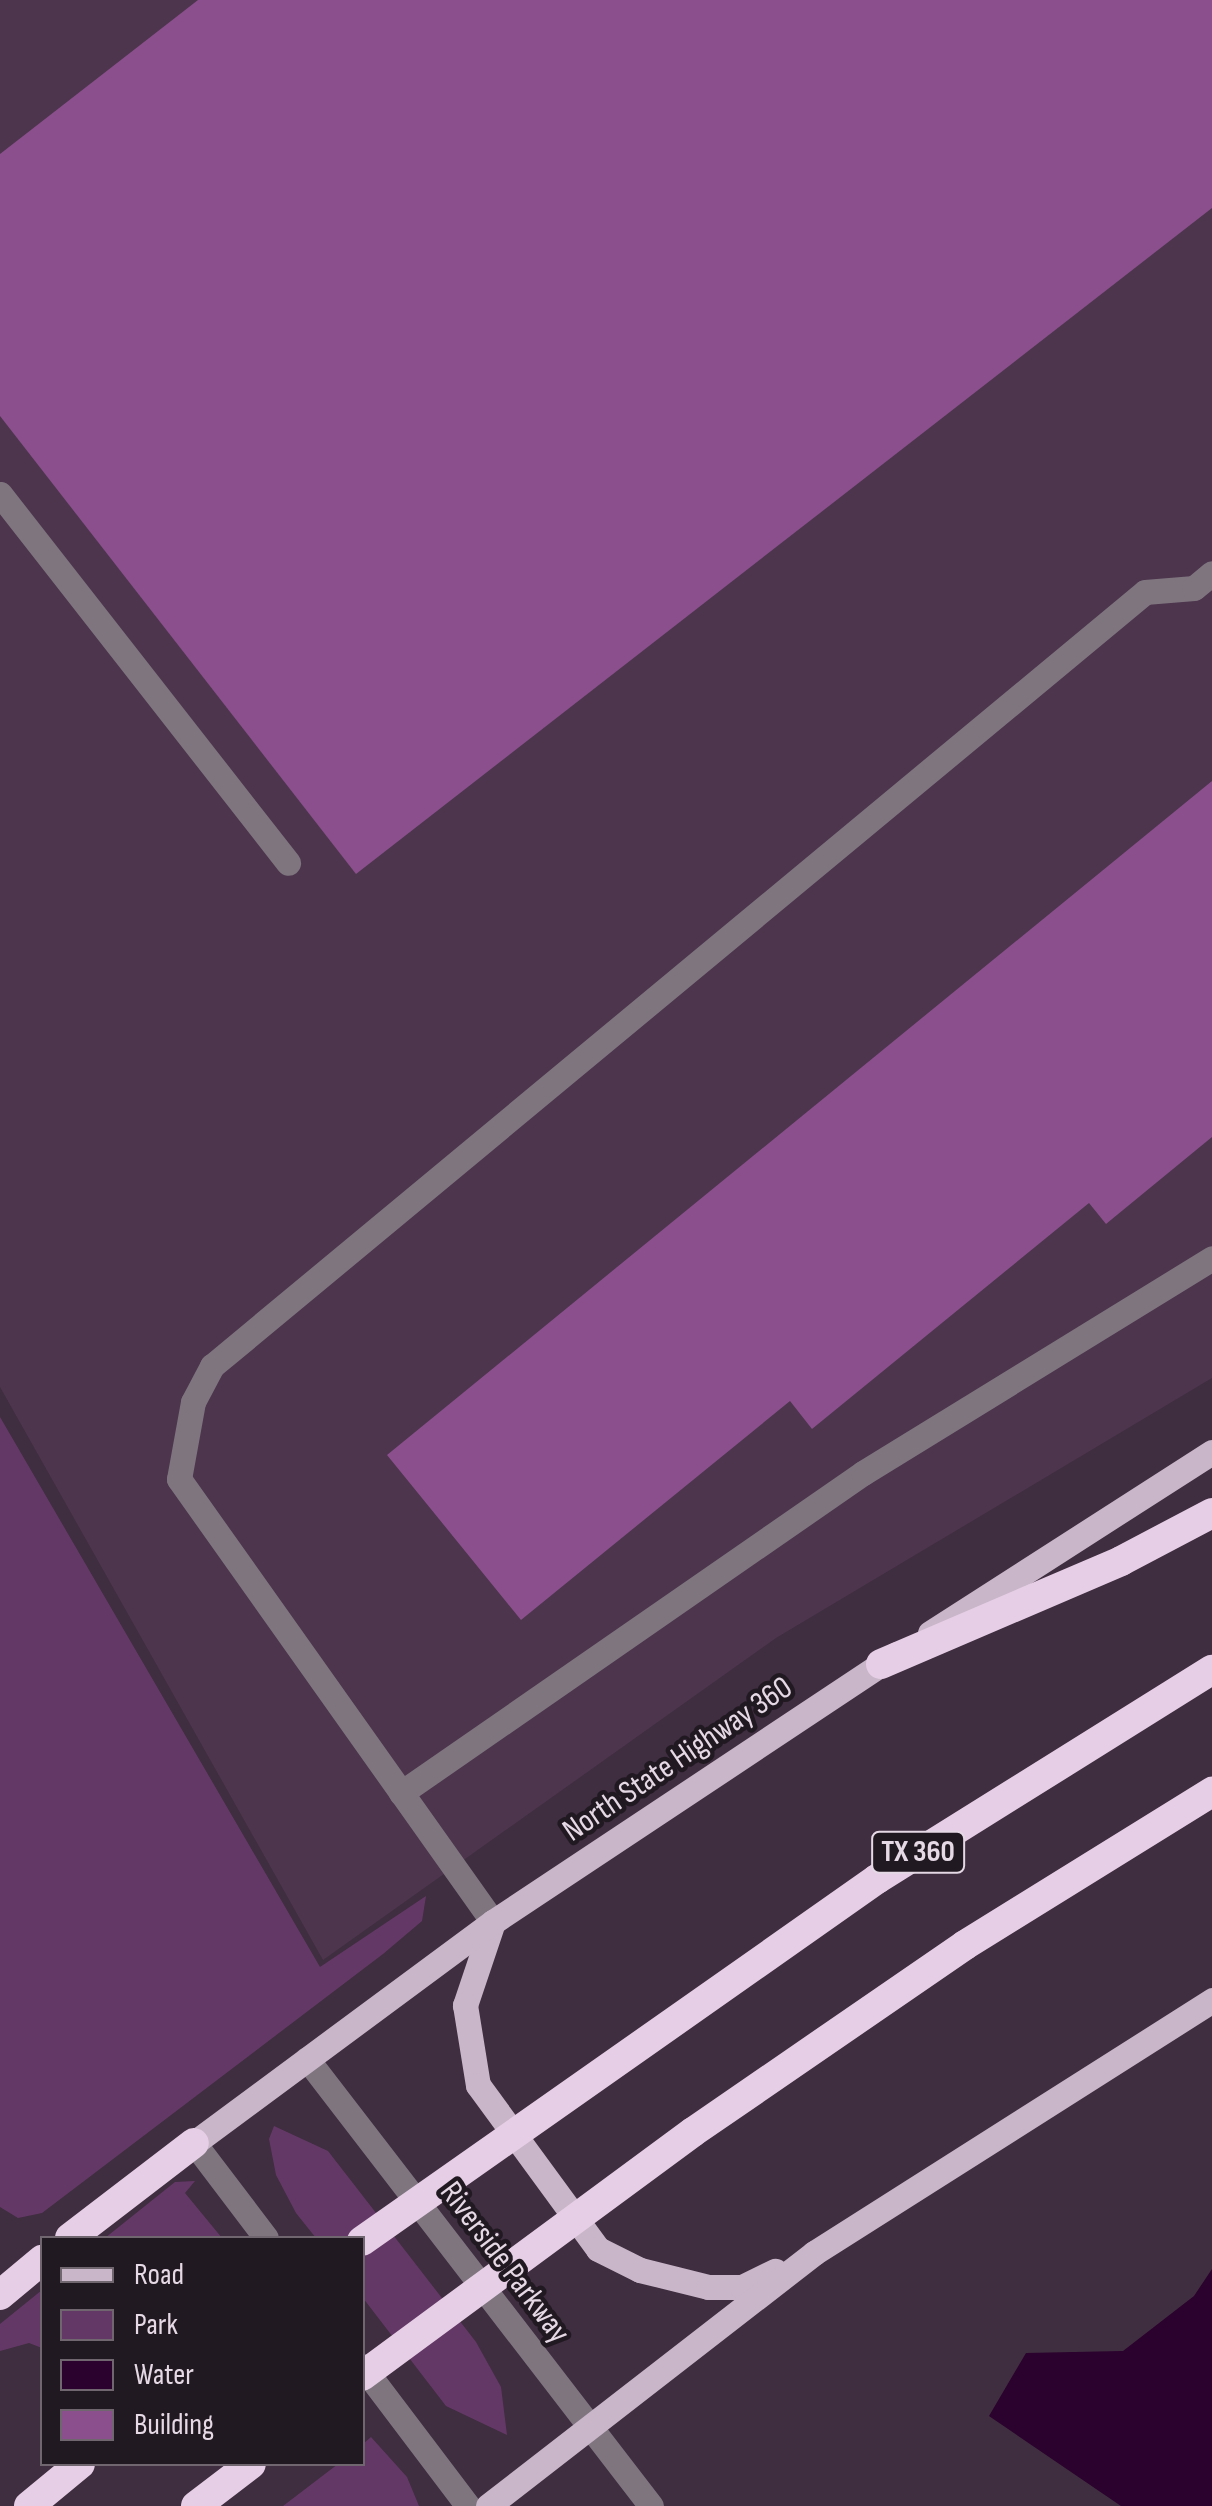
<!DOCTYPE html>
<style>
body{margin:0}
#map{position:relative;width:1212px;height:2506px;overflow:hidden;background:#3f2d40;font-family:"Sofia Sans Condensed",sans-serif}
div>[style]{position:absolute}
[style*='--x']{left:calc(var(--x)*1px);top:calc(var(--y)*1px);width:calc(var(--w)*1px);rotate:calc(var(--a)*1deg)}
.built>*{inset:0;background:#4c354d}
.green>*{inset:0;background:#643866}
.water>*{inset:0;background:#2b012d}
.building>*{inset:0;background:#8a4f8c}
.minor>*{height:25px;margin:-12.5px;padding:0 12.5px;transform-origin:12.5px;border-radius:12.5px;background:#7f757f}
.major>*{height:25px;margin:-12.5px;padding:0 12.5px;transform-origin:12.5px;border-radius:12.5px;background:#c9b6c9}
.highway>*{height:30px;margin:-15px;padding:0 15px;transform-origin:15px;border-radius:15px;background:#e6cfe6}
span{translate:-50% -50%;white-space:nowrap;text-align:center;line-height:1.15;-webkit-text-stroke:9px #211921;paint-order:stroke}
.shield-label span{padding:2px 8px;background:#211921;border:2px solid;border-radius:8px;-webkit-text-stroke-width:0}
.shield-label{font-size:30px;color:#e5d9e5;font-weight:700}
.street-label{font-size:32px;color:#e5d9e5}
.legend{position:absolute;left:40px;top:2236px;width:325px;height:230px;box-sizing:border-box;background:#211921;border:2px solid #6f666f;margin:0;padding:12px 18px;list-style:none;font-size:30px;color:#e5d9e5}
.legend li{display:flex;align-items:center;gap:20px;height:50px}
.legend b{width:50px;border:2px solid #6f666f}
</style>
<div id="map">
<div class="built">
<div style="clip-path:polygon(0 0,1212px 0,1212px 1378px,776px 1638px,323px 1960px,0 1387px)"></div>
</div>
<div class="green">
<div style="clip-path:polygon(0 1417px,320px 1967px,426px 1896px,422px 1921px,383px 1954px,42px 2213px,18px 2218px,0 2207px)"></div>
<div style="clip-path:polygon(274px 2126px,328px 2151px,476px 2342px,501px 2387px,507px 2435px,446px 2406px,363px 2298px,362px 2238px,316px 2238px,296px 2213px,276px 2175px,269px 2139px)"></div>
<div style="clip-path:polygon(195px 2181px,185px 2193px,222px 2238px,105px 2238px,175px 2182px)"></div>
<div style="clip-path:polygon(42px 2290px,42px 2348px,29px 2343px,0 2351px,0 2324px)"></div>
<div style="clip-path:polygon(371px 2437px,407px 2477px,419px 2506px,283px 2506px,338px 2464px,362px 2464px,363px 2444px)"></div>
</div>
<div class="water">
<div style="clip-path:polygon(1212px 2269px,1212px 2506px,1121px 2506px,989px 2416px,1026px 2353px,1123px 2351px,1194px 2296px)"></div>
</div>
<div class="building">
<div style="clip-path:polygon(198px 0,1212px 0,1212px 208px,356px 874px,0 416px,0 154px)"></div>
<div style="clip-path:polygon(1212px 781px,1212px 1137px,1106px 1224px,1089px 1203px,812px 1429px,790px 1401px,521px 1620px,387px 1455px)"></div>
</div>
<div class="minor">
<div style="--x:0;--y:494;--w:468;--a:52"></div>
<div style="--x:401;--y:1793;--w:562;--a:-34.71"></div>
<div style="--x:863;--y:1473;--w:410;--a:-31.6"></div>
<div style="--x:493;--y:1922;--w:543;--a:-125.33"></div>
<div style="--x:179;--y:1479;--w:78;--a:-79.7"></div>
<div style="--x:193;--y:1402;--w:41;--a:-62.2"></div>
<div style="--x:212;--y:1366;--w:1212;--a:-39.68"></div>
<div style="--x:1145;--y:592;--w:49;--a:-4.7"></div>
<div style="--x:1194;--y:588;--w:23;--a:-40"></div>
<div style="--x:307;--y:2059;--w:564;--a:52.42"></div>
<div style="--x:194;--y:2143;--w:119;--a:52.8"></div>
<div style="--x:362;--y:2366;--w:176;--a:52.9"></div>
</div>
<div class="major">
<div style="--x:930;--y:1633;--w:335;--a:-32.7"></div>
<div style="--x:493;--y:1922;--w:88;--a:108.6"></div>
<div style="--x:465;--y:2005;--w:81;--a:80.8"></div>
<div style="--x:478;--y:2085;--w:203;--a:53.8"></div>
<div style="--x:598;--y:2249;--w:47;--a:26.6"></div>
<div style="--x:640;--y:2270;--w:70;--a:14"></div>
<div style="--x:708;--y:2287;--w:34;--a:0"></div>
<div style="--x:742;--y:2287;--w:37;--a:-26"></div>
<div style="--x:194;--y:2143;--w:372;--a:-36.5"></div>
<div style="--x:493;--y:1922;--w:484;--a:-33.6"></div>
<div style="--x:488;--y:2506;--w:413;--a:-37.8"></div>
<div style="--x:814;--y:2253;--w:472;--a:-32.4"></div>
</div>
<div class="highway">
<div style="--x:881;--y:1664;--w:261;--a:-23.2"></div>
<div style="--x:1121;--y:1561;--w:103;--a:-27.8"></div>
<div style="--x:70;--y:2238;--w:156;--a:-37.5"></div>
<div style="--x:362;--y:2241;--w:629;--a:-35.1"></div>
<div style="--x:877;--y:1879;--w:395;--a:-32"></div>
<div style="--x:0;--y:2295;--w:55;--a:-39.8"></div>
<div style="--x:362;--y:2376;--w:411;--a:-36.4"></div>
<div style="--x:693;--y:2132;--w:330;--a:-34.5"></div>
<div style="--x:965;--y:1945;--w:291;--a:-31.8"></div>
<div style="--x:29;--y:2506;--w:66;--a:-39.5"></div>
<div style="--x:196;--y:2506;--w:69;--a:-37.4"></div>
</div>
<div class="shield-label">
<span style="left:918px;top:1852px">TX 360</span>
</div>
<div class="street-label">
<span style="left:678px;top:1760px;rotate:-34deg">North State Highway 360</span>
<span style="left:504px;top:2263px;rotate:53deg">Riverside Parkway</span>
</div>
<ul class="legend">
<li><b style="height:12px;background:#c9b6c9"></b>Road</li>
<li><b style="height:28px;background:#643866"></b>Park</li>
<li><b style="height:28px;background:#2b012d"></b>Water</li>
<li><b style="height:28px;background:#8a4f8c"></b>Building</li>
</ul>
</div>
